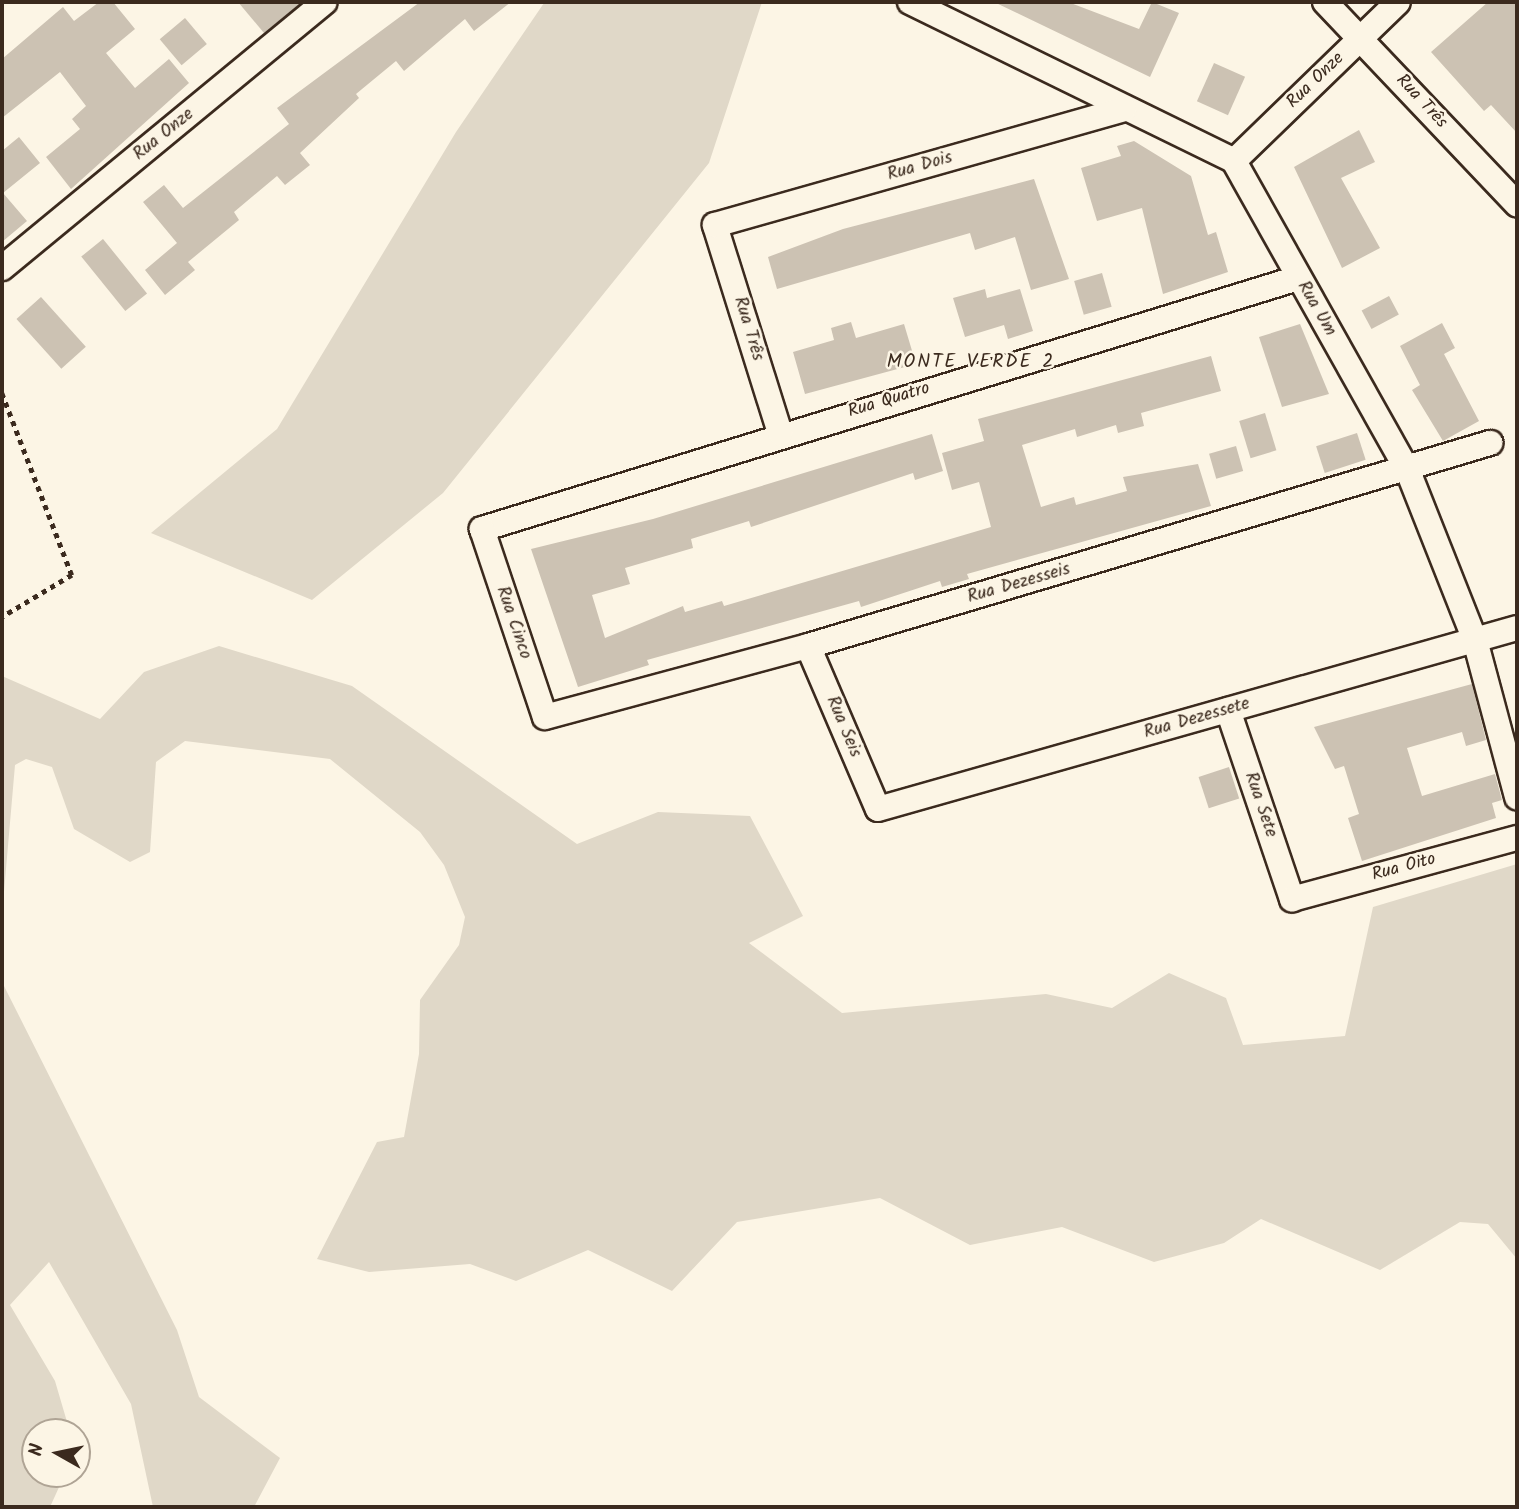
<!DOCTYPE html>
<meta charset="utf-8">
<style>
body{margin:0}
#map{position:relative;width:1519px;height:1509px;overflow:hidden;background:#fcf5e5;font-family:Kalam,sans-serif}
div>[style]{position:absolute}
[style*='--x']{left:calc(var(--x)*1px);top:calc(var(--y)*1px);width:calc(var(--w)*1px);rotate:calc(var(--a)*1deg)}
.green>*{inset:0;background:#e0d8c8}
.building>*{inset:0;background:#ccc2b3;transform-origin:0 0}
.path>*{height:4.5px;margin-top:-2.25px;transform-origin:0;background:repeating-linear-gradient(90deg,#3b2a1e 0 5px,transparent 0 10px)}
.roads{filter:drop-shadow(2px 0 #3b2a1e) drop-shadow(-2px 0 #3b2a1e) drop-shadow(0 2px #3b2a1e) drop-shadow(0 -2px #3b2a1e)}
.minor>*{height:24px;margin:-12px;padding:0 12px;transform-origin:12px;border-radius:12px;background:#fcf5e5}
span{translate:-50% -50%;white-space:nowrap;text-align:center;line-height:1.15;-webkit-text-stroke:5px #fcf5e5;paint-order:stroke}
.street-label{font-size:18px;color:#3b2a1e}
.neighbourhood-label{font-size:19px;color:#3b2a1e;letter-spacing:2px}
.frame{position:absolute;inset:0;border:4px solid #3b2a1e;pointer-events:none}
.north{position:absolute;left:21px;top:1418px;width:70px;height:70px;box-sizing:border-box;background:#fcf5e5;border:2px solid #afa495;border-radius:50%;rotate:279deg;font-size:19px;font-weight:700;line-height:28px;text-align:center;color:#3b2a1e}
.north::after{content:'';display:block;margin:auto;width:24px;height:32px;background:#3b2a1e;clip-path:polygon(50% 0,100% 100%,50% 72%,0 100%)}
</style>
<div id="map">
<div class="green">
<div style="clip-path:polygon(762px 2px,709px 163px,443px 493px,312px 600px,151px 533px,277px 429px,456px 132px,544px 3px)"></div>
<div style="clip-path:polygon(219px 646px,352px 686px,577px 844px,658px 812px,750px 816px,803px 916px,749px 943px,842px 1013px,1046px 994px,1112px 1008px,1169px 973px,1226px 998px,1243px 1045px,1345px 1036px,1373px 907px,1517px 864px,1517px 1259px,1488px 1224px,1460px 1222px,1380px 1270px,1261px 1219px,1224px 1243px,1154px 1262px,1062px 1227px,970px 1245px,880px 1198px,737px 1222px,672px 1291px,588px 1250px,516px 1281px,470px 1264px,369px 1272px,317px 1259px,377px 1142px,404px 1137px,419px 1054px,420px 1000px,459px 945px,465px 917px,444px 865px,420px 832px,330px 759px,185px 741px,156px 762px,150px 852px,130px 862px,74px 829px,52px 767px,26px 759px,15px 765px,2px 915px,2px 676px,100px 719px,144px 672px)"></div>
<div style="clip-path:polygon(2px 982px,177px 1330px,199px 1397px,280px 1458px,254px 1507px,153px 1507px,131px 1404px,49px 1262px,10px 1305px,55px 1381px,70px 1432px,35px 1432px,35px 1474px,65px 1474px,50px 1507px,2px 1507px)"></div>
</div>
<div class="building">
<div style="clip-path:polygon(99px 2px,113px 2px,135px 29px,106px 53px,135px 88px,169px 59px,189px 83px,71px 189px,46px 157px,80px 129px,72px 119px,86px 106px,60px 72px,2px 118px,2px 59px,63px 7px,74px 21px)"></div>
<div style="clip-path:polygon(238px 2px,302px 2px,264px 33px)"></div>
<div style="clip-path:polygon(420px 2px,511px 2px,474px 31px,465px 19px,404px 71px,396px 61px,356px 94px,359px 98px,300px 153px,310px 165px,285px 185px,277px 176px,234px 212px,239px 220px,188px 262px,195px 270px,165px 295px,145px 270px,177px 243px,143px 202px,164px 185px,183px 208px,289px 124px,277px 108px)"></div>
<div style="clip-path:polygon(994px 2px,1068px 2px,1139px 29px,1152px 2px,1179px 13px,1150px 77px)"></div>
<div style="clip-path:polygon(1488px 2px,1517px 2px,1517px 133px,1491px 105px,1484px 111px,1431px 52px)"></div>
<div style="left:185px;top:18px;width:34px;height:33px;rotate:50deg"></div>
<div style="left:1214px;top:63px;width:34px;height:42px;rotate:24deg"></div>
<div style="clip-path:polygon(1359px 130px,1375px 162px,1341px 178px,1380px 248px,1342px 268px,1294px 167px)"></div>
<div style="clip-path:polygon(19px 137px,40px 163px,3px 193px,27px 221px,2px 242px,2px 151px)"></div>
<div style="clip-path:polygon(1134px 141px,1191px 176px,1208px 235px,1216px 232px,1228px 272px,1163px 294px,1142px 208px,1097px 221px,1081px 168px,1121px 156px,1117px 146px)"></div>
<div style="clip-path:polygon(1034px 179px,1069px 279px,1031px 290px,1015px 237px,975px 250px,970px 233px,777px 289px,768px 257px,843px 229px)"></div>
<div style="left:103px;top:239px;width:70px;height:28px;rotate:51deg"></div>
<div style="left:1102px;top:273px;width:35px;height:29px;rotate:74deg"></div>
<div style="clip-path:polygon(985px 289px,987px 298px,1020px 289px,1033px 331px,1008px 339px,1004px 325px,965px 337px,953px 298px)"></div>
<div style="left:1389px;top:296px;width:21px;height:31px;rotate:62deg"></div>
<div style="left:41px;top:297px;width:67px;height:33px;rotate:48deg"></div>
<div style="clip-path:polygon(851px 322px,856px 338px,904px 324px,916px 364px,805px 394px,793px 352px,834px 340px,831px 328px)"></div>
<div style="clip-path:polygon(1442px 323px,1455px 348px,1444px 354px,1479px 421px,1443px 441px,1412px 390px,1420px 385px,1400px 346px)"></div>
<div style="clip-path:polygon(1300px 324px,1329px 394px,1282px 407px,1259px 337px)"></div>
<div style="clip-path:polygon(1211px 356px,1221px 391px,1141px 413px,1144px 426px,1118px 433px,1116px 425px,1077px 437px,1075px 429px,1022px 445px,1041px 507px,1074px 497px,1076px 505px,1127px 491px,1123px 477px,1198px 464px,1211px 506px,967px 574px,969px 579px,942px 587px,940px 581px,861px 607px,859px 601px,647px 660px,649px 665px,578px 687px,531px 549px,653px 519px,932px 434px,943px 471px,915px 480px,913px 473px,751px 527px,749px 521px,691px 539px,693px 548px,625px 568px,630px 584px,592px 595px,605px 638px,683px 606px,685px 612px,722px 601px,724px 606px,991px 527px,979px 482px,952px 490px,942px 453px,984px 441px,978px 419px)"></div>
<div style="left:1265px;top:413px;width:39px;height:27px;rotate:73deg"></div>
<div style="left:1357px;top:433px;width:28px;height:43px;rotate:72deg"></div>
<div style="left:1236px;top:446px;width:26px;height:28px;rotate:74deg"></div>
<div style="clip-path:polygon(1472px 684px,1486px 740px,1466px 746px,1462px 732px,1407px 748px,1422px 796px,1495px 774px,1502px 800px,1492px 803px,1496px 818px,1362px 861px,1348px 818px,1359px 814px,1344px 766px,1335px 769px,1314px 727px)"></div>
<div style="left:1229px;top:767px;width:33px;height:32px;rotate:72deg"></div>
</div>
<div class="path">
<div style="--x:2;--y:393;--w:195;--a:69"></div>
<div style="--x:72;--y:575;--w:82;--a:149"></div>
</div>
<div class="roads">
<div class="minor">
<div style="--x:910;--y:2;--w:361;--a:26.1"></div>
<div style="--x:1234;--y:161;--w:355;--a:60.7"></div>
<div style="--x:1408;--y:471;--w:182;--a:68.4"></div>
<div style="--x:1475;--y:640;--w:163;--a:75"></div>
<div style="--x:1325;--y:2;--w:279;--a:46.5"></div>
<div style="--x:1234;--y:161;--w:228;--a:-44.1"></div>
<div style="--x:2;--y:268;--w:418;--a:-39.5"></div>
<div style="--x:1298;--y:278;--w:854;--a:162.9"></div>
<div style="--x:482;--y:529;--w:198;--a:71.5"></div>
<div style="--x:545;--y:717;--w:272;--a:-15.1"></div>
<div style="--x:808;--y:646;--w:712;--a:-16.58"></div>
<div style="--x:780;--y:433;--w:218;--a:-107.4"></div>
<div style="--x:715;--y:225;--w:425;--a:-15.8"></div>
<div style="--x:808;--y:646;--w:177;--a:66.8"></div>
<div style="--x:878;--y:809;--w:664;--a:-15.82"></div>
<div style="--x:1228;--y:710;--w:200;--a:71.3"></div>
<div style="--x:1292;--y:899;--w:233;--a:-15.2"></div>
</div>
</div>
<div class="street-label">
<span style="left:1316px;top:81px;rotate:-44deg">Rua Onze</span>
<span style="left:1421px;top:102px;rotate:47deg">Rua Três</span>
<span style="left:164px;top:135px;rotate:-39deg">Rua Onze</span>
<span style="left:920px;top:167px;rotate:-16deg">Rua Dois</span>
<span style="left:1316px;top:309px;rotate:60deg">Rua Um</span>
<span style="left:748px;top:329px;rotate:73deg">Rua Três</span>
<span style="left:889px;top:401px;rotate:-17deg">Rua Quatro</span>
<span style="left:1019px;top:584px;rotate:-16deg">Rua Dezesseis</span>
<span style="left:513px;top:623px;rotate:71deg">Rua Cinco</span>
<span style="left:1197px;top:719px;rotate:-16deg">Rua Dezessete</span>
<span style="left:843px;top:727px;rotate:67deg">Rua Seis</span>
<span style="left:1260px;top:805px;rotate:71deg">Rua Sete</span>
<span style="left:1404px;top:868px;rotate:-15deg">Rua Oito</span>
</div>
<div class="neighbourhood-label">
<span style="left:971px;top:363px">MONTE VERDE 2</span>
</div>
<div class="frame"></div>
<div class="north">N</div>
</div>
